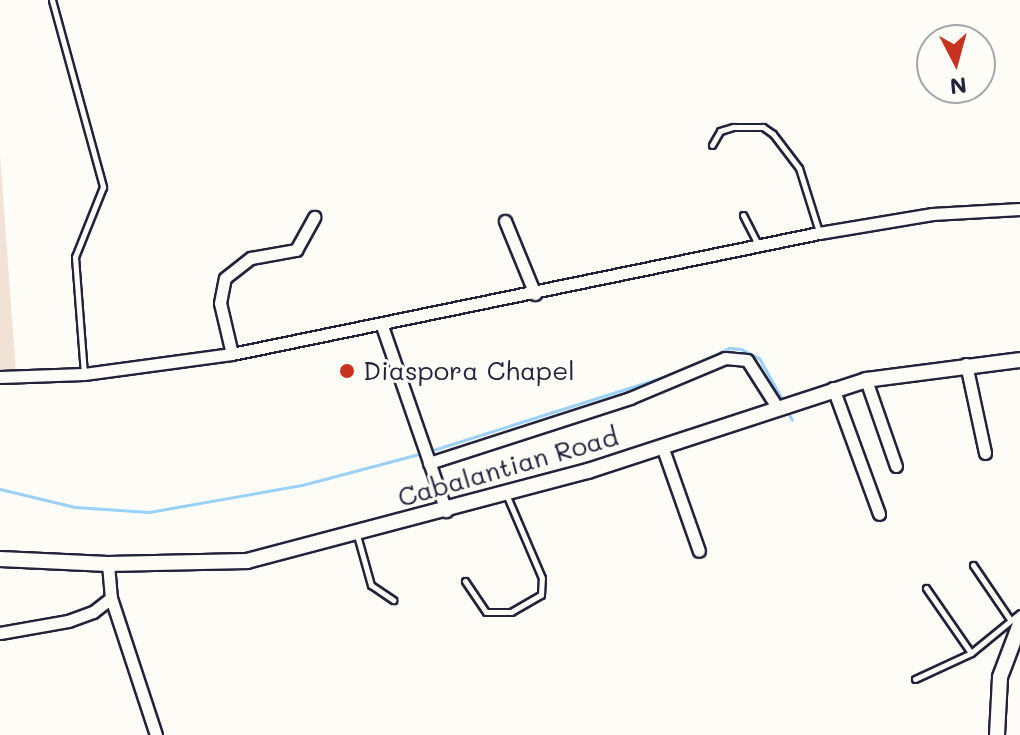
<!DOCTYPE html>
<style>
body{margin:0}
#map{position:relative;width:1020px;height:735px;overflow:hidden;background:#fdfcf7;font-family:Mali,sans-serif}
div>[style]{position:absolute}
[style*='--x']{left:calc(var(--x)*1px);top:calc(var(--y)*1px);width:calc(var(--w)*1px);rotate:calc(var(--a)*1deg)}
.built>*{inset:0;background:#f1e2d5}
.stream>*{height:3px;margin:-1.5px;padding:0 1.5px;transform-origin:1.5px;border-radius:1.5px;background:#9ad1f9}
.roads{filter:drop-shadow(2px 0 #22223b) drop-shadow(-2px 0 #22223b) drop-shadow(0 2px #22223b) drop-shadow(0 -2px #22223b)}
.service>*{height:5px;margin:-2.5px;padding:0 2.5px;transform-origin:2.5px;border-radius:2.5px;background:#fdfcf7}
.minor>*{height:11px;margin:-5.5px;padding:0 5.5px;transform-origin:5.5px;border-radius:5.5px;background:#fdfcf7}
.tertiary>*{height:14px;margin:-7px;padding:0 7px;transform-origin:7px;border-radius:7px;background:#fdfcf7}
.secondary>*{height:14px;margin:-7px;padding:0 7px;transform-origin:7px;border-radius:7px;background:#fdfcf7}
.dots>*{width:22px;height:22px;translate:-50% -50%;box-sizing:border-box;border:4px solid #fdfcf7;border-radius:50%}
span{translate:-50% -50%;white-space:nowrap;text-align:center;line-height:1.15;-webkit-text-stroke:6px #fdfcf7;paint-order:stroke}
.poi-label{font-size:26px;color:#22223b}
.left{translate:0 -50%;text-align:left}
.street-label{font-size:26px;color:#22223b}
.north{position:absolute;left:916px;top:24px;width:80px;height:80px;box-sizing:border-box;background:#fdfcf7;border:2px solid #a5a5ac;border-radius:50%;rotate:174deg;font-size:22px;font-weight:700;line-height:32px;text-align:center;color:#22223b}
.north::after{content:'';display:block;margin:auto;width:28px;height:36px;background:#c8321e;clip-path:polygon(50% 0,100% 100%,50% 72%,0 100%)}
</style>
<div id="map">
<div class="built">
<div style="clip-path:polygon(0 155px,16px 374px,0 371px)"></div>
</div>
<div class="stream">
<div style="--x:696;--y:364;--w:37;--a:-26"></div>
<div style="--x:729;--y:348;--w:12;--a:5"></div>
<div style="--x:741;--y:349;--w:20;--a:27"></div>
<div style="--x:759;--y:358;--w:47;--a:60.7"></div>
<div style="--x:787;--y:411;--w:10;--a:61"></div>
<div style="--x:430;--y:451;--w:249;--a:-17.6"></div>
<div style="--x:0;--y:489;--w:77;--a:13.5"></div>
<div style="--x:75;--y:507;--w:74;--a:3.9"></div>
<div style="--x:149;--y:512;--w:155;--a:-10"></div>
<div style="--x:302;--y:485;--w:125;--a:-14.8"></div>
</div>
<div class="roads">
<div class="service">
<div style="--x:52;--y:0;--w:194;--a:74.7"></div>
<div style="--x:103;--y:187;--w:75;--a:111.8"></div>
<div style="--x:75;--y:257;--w:116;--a:85.6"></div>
<div style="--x:712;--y:145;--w:16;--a:-60"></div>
<div style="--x:720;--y:131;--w:14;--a:-17"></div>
<div style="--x:733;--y:127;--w:30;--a:0"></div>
<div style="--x:763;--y:127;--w:12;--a:35"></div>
<div style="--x:773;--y:134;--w:43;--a:52.6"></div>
<div style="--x:799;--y:168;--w:67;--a:72.6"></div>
<div style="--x:743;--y:215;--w:35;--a:63"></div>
<div style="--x:357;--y:535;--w:52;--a:74.4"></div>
<div style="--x:371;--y:585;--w:27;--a:34"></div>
<div style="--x:973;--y:565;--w:64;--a:55.8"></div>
<div style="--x:465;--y:581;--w:37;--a:56"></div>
<div style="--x:486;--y:612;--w:25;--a:0"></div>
<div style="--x:511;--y:612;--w:34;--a:-30"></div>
<div style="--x:541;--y:595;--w:17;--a:-87"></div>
<div style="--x:542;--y:578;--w:91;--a:-113.2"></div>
<div style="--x:926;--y:588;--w:79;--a:55.3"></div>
<div style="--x:915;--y:679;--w:62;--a:-24.9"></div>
<div style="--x:971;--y:653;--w:63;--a:-39.2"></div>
</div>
<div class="minor">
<div style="--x:505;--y:221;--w:79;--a:67.7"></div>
<div style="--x:382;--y:326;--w:196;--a:70.9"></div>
<div style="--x:232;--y:354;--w:52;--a:-103.2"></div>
<div style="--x:220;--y:303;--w:25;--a:-79"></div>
<div style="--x:225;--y:278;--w:33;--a:-38"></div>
<div style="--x:251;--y:258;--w:46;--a:-10.1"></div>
<div style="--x:296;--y:250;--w:38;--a:-61"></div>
<div style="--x:966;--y:364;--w:91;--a:77.9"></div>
<div style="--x:0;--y:377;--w:84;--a:-2"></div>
<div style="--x:84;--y:374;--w:149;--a:-7.7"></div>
<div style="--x:232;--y:354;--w:599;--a:-11.65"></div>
<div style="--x:819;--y:233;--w:115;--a:-9.5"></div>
<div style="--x:932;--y:214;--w:88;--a:-3.3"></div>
<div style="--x:866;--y:380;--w:91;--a:70.8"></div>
<div style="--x:833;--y:388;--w:134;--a:69.9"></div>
<div style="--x:662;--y:446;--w:111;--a:70.6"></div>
<div style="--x:429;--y:463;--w:211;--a:-17.9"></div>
<div style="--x:630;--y:398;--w:103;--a:-22.8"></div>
<div style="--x:725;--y:358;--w:22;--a:5"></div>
<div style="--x:747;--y:360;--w:56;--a:57.4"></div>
<div style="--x:108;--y:564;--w:34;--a:85"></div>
<div style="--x:111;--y:598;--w:144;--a:71.8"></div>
<div style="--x:0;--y:633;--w:69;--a:-10"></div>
<div style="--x:68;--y:621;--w:27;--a:-20"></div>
<div style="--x:93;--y:612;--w:23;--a:-38"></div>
</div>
<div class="tertiary">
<div style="--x:0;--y:559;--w:108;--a:2.7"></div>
<div style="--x:108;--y:564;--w:139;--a:-1.2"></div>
<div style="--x:247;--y:561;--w:353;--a:-14.8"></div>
<div style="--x:588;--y:471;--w:293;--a:-18.1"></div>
<div style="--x:866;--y:380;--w:155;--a:-7.4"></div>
</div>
<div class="secondary">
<div style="--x:997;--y:735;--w:58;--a:-87"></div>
<div style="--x:1000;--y:677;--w:57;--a:-69.3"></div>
</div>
</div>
<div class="dots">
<div style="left:347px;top:371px;background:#c8321e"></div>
</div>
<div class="poi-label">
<span class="left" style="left:363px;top:371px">Diaspora Chapel</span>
</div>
<div class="street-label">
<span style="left:508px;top:467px;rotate:-16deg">Cabalantian Road</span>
</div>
<div class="north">N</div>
</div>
